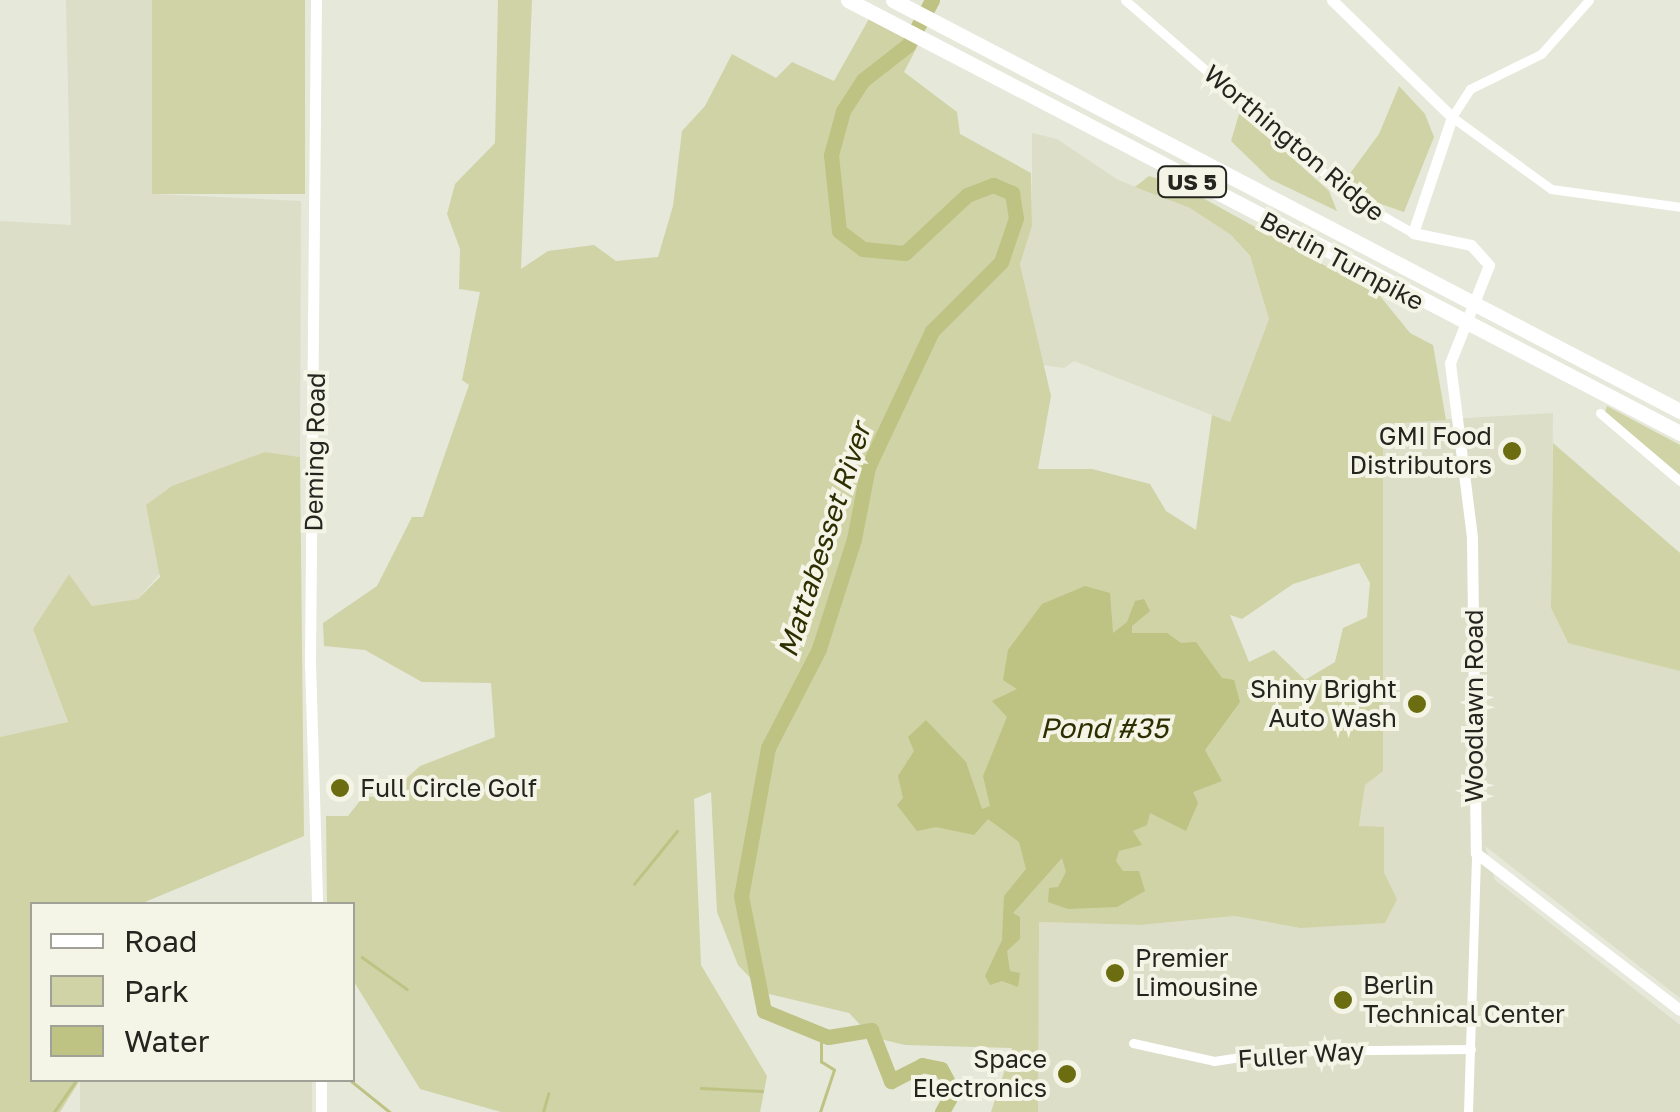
<!DOCTYPE html>
<style>
body{margin:0}
#map{position:relative;width:1680px;height:1112px;overflow:hidden;background:#e6e8da;font-family:"Golos Text",sans-serif}
div>[style]{position:absolute}
[style*='--x']{left:calc(var(--x)*1px);top:calc(var(--y)*1px);width:calc(var(--w)*1px);rotate:calc(var(--a)*1deg)}
.built>*{inset:0;background:#dcdec8;transform-origin:0 0}
.green>*{inset:0;background:#d0d3a6;transform-origin:0 0}
.water>*{inset:0;background:#bec283}
.stream>*{height:2.5px;margin:-1.25px;padding:0 1.25px;transform-origin:1.25px;border-radius:1.25px;background:#bec283}
.river>*{height:15px;margin:-7.5px;padding:0 7.5px;transform-origin:7.5px;border-radius:7.5px;background:#bec283}
.minor>*{height:9px;margin:-4.5px;padding:0 4.5px;transform-origin:4.5px;border-radius:4.5px;background:#fff}
.tertiary>*{height:11px;margin:-5.5px;padding:0 5.5px;transform-origin:5.5px;border-radius:5.5px;background:#fff}
.trunk>*{height:15px;margin:-7.5px;padding:0 7.5px;transform-origin:7.5px;border-radius:7.5px;background:#fff}
.dots>*{width:28px;height:28px;translate:-50% -50%;box-sizing:border-box;border:5px solid #f4f5e7;border-radius:50%}
span{translate:-50% -50%;white-space:nowrap;text-align:center;line-height:1.15;-webkit-text-stroke:8px #f4f5e7;paint-order:stroke}
.shield-label span{padding:2px 8px;background:#f4f5e7;border:2px solid;border-radius:8px;-webkit-text-stroke-width:0}
.shield-label{font-size:22px;color:#252520;font-weight:700}
.street-label{font-size:25px;color:#252520}
.poi-label{font-size:25px;color:#252520}
.right{translate:-100% -50%;text-align:right}
.left{translate:0 -50%;text-align:left}
.water-label{font-size:28px;color:#2e2f00;font-style:italic}
.legend{position:absolute;left:30px;top:902px;width:325px;height:180px;box-sizing:border-box;background:#f4f5e7;border:2px solid #a1a297;margin:0;padding:12px 18px;list-style:none;font-size:30px;color:#252520}
.legend li{display:flex;align-items:center;gap:20px;height:50px}
.legend b{width:50px;border:2px solid #a1a297}
</style>
<div id="map">
<div class="built">
<div style="clip-path:polygon(66px 0,152px 0,155px 194px,301px 201px,300px 457px,264px 452px,138px 599px,92px 606px,69px 574px,33px 629px,68px 723px,0 737px,0 221px,71px 225px)"></div>
<div style="clip-path:polygon(1032px 133px,1057px 139px,1118px 180px,1190px 208px,1231px 235px,1250px 257px,1269px 319px,1230px 422px,1074px 361px,1064px 368px,1043px 365px,1020px 263px,1032px 226px)"></div>
<div style="clip-path:polygon(1553px 413px,1551px 608px,1567px 642px,1680px 671px,1680px 998px,1485px 846px,1495px 880px,1680px 1025px,1680px 1112px,1038px 1112px,1038px 922px,1140px 925px,1236px 916px,1300px 928px,1397px 899px,1384px 872px,1384px 827px,1359px 827px,1365px 785px,1383px 770px,1383px 423px)"></div>
<div style="left:80px;top:1080px;width:232px;height:38px"></div>
</div>
<div class="green">
<div style="left:152px;top:0;width:153px;height:194px"></div>
<div style="clip-path:polygon(evenodd,498px 0,532px 0,521px 269px,548px 251px,594px 245px,616px 261px,658px 257px,673px 206px,682px 131px,705px 106px,732px 54px,776px 78px,792px 62px,834px 81px,870px 17px,918px 45px,904px 72px,957px 112px,960px 134px,1031px 173px,1032px 226px,1020px 264px,1051px 396px,1038px 469px,1092px 469px,1150px 484px,1166px 511px,1196px 530px,1212px 415px,1230px 422px,1269px 319px,1250px 256px,1231px 235px,1190px 208px,1135px 187px,1149px 176px,1181px 186px,1380px 296px,1410px 333px,1433px 345px,1446px 420px,1383px 424px,1383px 771px,1365px 785px,1359px 826px,1384px 827px,1384px 872px,1397px 899px,1385px 923px,1300px 928px,1235px 916px,1140px 925px,1039px 922px,1038px 1112px,991px 1112px,1012px 1048px,905px 1045px,872px 1037px,849px 1013px,765px 993px,738px 965px,717px 912px,711px 792px,694px 799px,701px 965px,767px 1076px,760px 1112px,501px 1112px,420px 1089px,353px 980px,352px 904px,327px 904px,326px 816px,348px 816px,363px 797px,387px 796px,420px 766px,495px 737px,491px 683px,422px 682px,365px 650px,324px 646px,323px 623px,377px 586px,412px 517px,423px 517px,469px 385px,462px 380px,480px 292px,459px 289px,460px 249px,447px 214px,455px 184px,495px 143px,498px 0,1359px 563px,1370px 583px,1367px 617px,1343px 628px,1335px 662px,1305px 680px,1274px 650px,1249px 662px,1230px 615px,1242px 619px,1293px 584px,1359px 563px)"></div>
<div style="clip-path:polygon(1399px 86px,1425px 114px,1434px 137px,1404px 212px,1372px 201px,1346px 179px,1379px 134px)"></div>
<div style="clip-path:polygon(1240px 111px,1329px 191px,1337px 211px,1270px 179px,1231px 141px)"></div>
<div style="clip-path:polygon(1607px 406px,1680px 445px,1680px 475px,1605px 413px)"></div>
<div style="clip-path:polygon(1553px 443px,1680px 553px,1680px 671px,1568px 643px,1551px 608px)"></div>
<div style="clip-path:polygon(265px 452px,300px 457px,304px 836px,140px 904px,32px 904px,32px 1080px,80px 1080px,60px 1112px,0 1112px,0 737px,68px 722px,33px 629px,69px 574px,92px 606px,138px 599px,160px 577px,146px 505px,172px 486px)"></div>
</div>
<div class="water">
<div style="clip-path:polygon(1085px 586px,1110px 593px,1113px 633px,1127px 622px,1135px 601px,1144px 599px,1150px 611px,1132px 626px,1132px 633px,1167px 633px,1181px 643px,1196px 642px,1222px 678px,1234px 680px,1240px 702px,1205px 750px,1222px 781px,1193px 792px,1198px 803px,1186px 831px,1150px 813px,1147px 825px,1133px 831px,1142px 845px,1119px 851px,1116px 861px,1123px 871px,1139px 871px,1145px 891px,1117px 907px,1068px 909px,1048px 902px,1049px 888px,1058px 887px,1066px 872px,1062px 858px,1013px 913px,1020px 917px,1020px 939px,1007px 951px,1010px 971px,1020px 973px,1018px 987px,1002px 981px,990px 985px,985px 976px,1002px 940px,1004px 896px,1026px 869px,1019px 842px,988px 819px,974px 835px,936px 827px,917px 831px,897px 805px,903px 798px,898px 776px,914px 751px,908px 737px,926px 720px,966px 762px,982px 809px,990px 806px,983px 776px,1007px 717px,992px 701px,1017px 689px,1003px 680px,1008px 650px,1042px 604px)"></div>
</div>
<div class="stream">
<div style="--x:634;--y:884;--w:68;--a:-50.9"></div>
<div style="--x:362;--y:957;--w:55;--a:35.4"></div>
<div style="--x:350;--y:1080;--w:51;--a:38.7"></div>
<div style="--x:701;--y:1088;--w:61;--a:2.8"></div>
<div style="--x:54;--y:1112;--w:39;--a:-55"></div>
<div style="--x:543;--y:1112;--w:19;--a:-74"></div>
<div style="--x:820;--y:1112;--w:44;--a:-71.6"></div>
<div style="--x:834;--y:1070;--w:15;--a:-148"></div>
<div style="--x:821;--y:1062;--w:26;--a:-90"></div>
</div>
<div class="river">
<div style="--x:932;--y:0;--w:51;--a:118.1"></div>
<div style="--x:908;--y:45;--w:57;--a:142.1"></div>
<div style="--x:863;--y:80;--w:37;--a:123"></div>
<div style="--x:843;--y:111;--w:46;--a:105.3"></div>
<div style="--x:831;--y:155;--w:76;--a:84"></div>
<div style="--x:839;--y:231;--w:30;--a:37"></div>
<div style="--x:863;--y:249;--w:42;--a:5.4"></div>
<div style="--x:905;--y:253;--w:85;--a:-43.1"></div>
<div style="--x:967;--y:195;--w:28;--a:-21"></div>
<div style="--x:993;--y:185;--w:21;--a:23"></div>
<div style="--x:1012;--y:193;--w:25;--a:81"></div>
<div style="--x:1016;--y:218;--w:46;--a:108.8"></div>
<div style="--x:1001;--y:262;--w:98;--a:135"></div>
<div style="--x:932;--y:331;--w:150;--a:115.2"></div>
<div style="--x:868;--y:467;--w:73;--a:101"></div>
<div style="--x:854;--y:539;--w:115;--a:107.7"></div>
<div style="--x:819;--y:649;--w:111;--a:117.3"></div>
<div style="--x:768;--y:748;--w:150;--a:100.3"></div>
<div style="--x:741;--y:896;--w:117;--a:78.7"></div>
<div style="--x:764;--y:1011;--w:69;--a:22.1"></div>
<div style="--x:828;--y:1037;--w:44;--a:-9.2"></div>
<div style="--x:871;--y:1030;--w:55;--a:68.6"></div>
<div style="--x:891;--y:1081;--w:35;--a:-27"></div>
<div style="--x:922;--y:1065;--w:19;--a:12"></div>
<div style="--x:941;--y:1069;--w:26;--a:62"></div>
<div style="--x:953;--y:1092;--w:23;--a:119"></div>
</div>
<div class="minor">
<div style="--x:1125;--y:0;--w:305;--a:41"></div>
<div style="--x:1355;--y:200;--w:67;--a:29.6"></div>
<div style="--x:1589;--y:0;--w:72;--a:131.6"></div>
<div style="--x:1541;--y:54;--w:79;--a:153.8"></div>
<div style="--x:1470;--y:89;--w:33;--a:123"></div>
<div style="--x:1452;--y:117;--w:122;--a:36"></div>
<div style="--x:1551;--y:189;--w:130;--a:7.9"></div>
<div style="--x:1600;--y:413;--w:105;--a:40.4"></div>
<div style="--x:1133;--y:1043;--w:83;--a:12.5"></div>
<div style="--x:1214;--y:1061;--w:66;--a:-8.7"></div>
<div style="--x:1279;--y:1051;--w:192;--a:-0.6"></div>
<div style="--x:1468;--y:1112;--w:259;--a:-88.2"></div>
</div>
<div class="tertiary">
<div style="--x:316;--y:0;--w:662;--a:90.52"></div>
<div style="--x:310;--y:662;--w:242;--a:88.3"></div>
<div style="--x:1332;--y:0;--w:168;--a:44.3"></div>
<div style="--x:1452;--y:117;--w:122;--a:108.6"></div>
<div style="--x:1413;--y:233;--w:59;--a:11.7"></div>
<div style="--x:1471;--y:245;--w:27;--a:48"></div>
<div style="--x:1489;--y:265;--w:105;--a:111.7"></div>
<div style="--x:1450;--y:363;--w:176;--a:82.8"></div>
<div style="--x:1472;--y:538;--w:315;--a:89.3"></div>
<div style="--x:1476;--y:853;--w:257;--a:37.6"></div>
<div style="--x:321;--y:1080;--w:32;--a:90"></div>
</div>
<div class="trunk">
<div style="--x:848;--y:0;--w:938;--a:27.49"></div>
<div style="--x:893;--y:0;--w:888;--a:27.58"></div>
</div>
<div class="dots">
<div style="left:1512px;top:451px;background:#6b6d10"></div>
<div style="left:1417px;top:704px;background:#6b6d10"></div>
<div style="left:340px;top:788px;background:#6b6d10"></div>
<div style="left:1115px;top:973px;background:#6b6d10"></div>
<div style="left:1343px;top:1000px;background:#6b6d10"></div>
<div style="left:1067px;top:1074px;background:#6b6d10"></div>
</div>
<div class="shield-label">
<span style="left:1192px;top:182px">US 5</span>
</div>
<div class="street-label">
<span style="left:1294px;top:143px;rotate:40deg">Worthington Ridge</span>
<span style="left:1342px;top:261px;rotate:28deg">Berlin Turnpike</span>
<span style="left:315px;top:452px;rotate:-89deg">Deming Road</span>
<span style="left:1474px;top:706px;rotate:-90deg">Woodlawn Road</span>
<span style="left:1301px;top:1055px;rotate:-4deg">Fuller Way</span>
</div>
<div class="poi-label">
<span class="right" style="left:1492px;top:451px">GMI Food<br>Distributors</span>
<span class="right" style="left:1397px;top:704px">Shiny Bright<br>Auto Wash</span>
<span class="left" style="left:360px;top:788px">Full Circle Golf</span>
<span class="left" style="left:1135px;top:973px">Premier<br>Limousine</span>
<span class="left" style="left:1363px;top:1000px">Berlin<br>Technical Center</span>
<span class="right" style="left:1047px;top:1074px">Space<br>Electronics</span>
</div>
<div class="water-label">
<span style="left:824px;top:540px;rotate:-72deg">Mattabesset River</span>
<span style="left:1104px;top:728px">Pond #35</span>
</div>
<ul class="legend">
<li><b style="height:12px;background:#fff"></b>Road</li>
<li><b style="height:28px;background:#d0d3a6"></b>Park</li>
<li><b style="height:28px;background:#bec283"></b>Water</li>
</ul>
</div>
